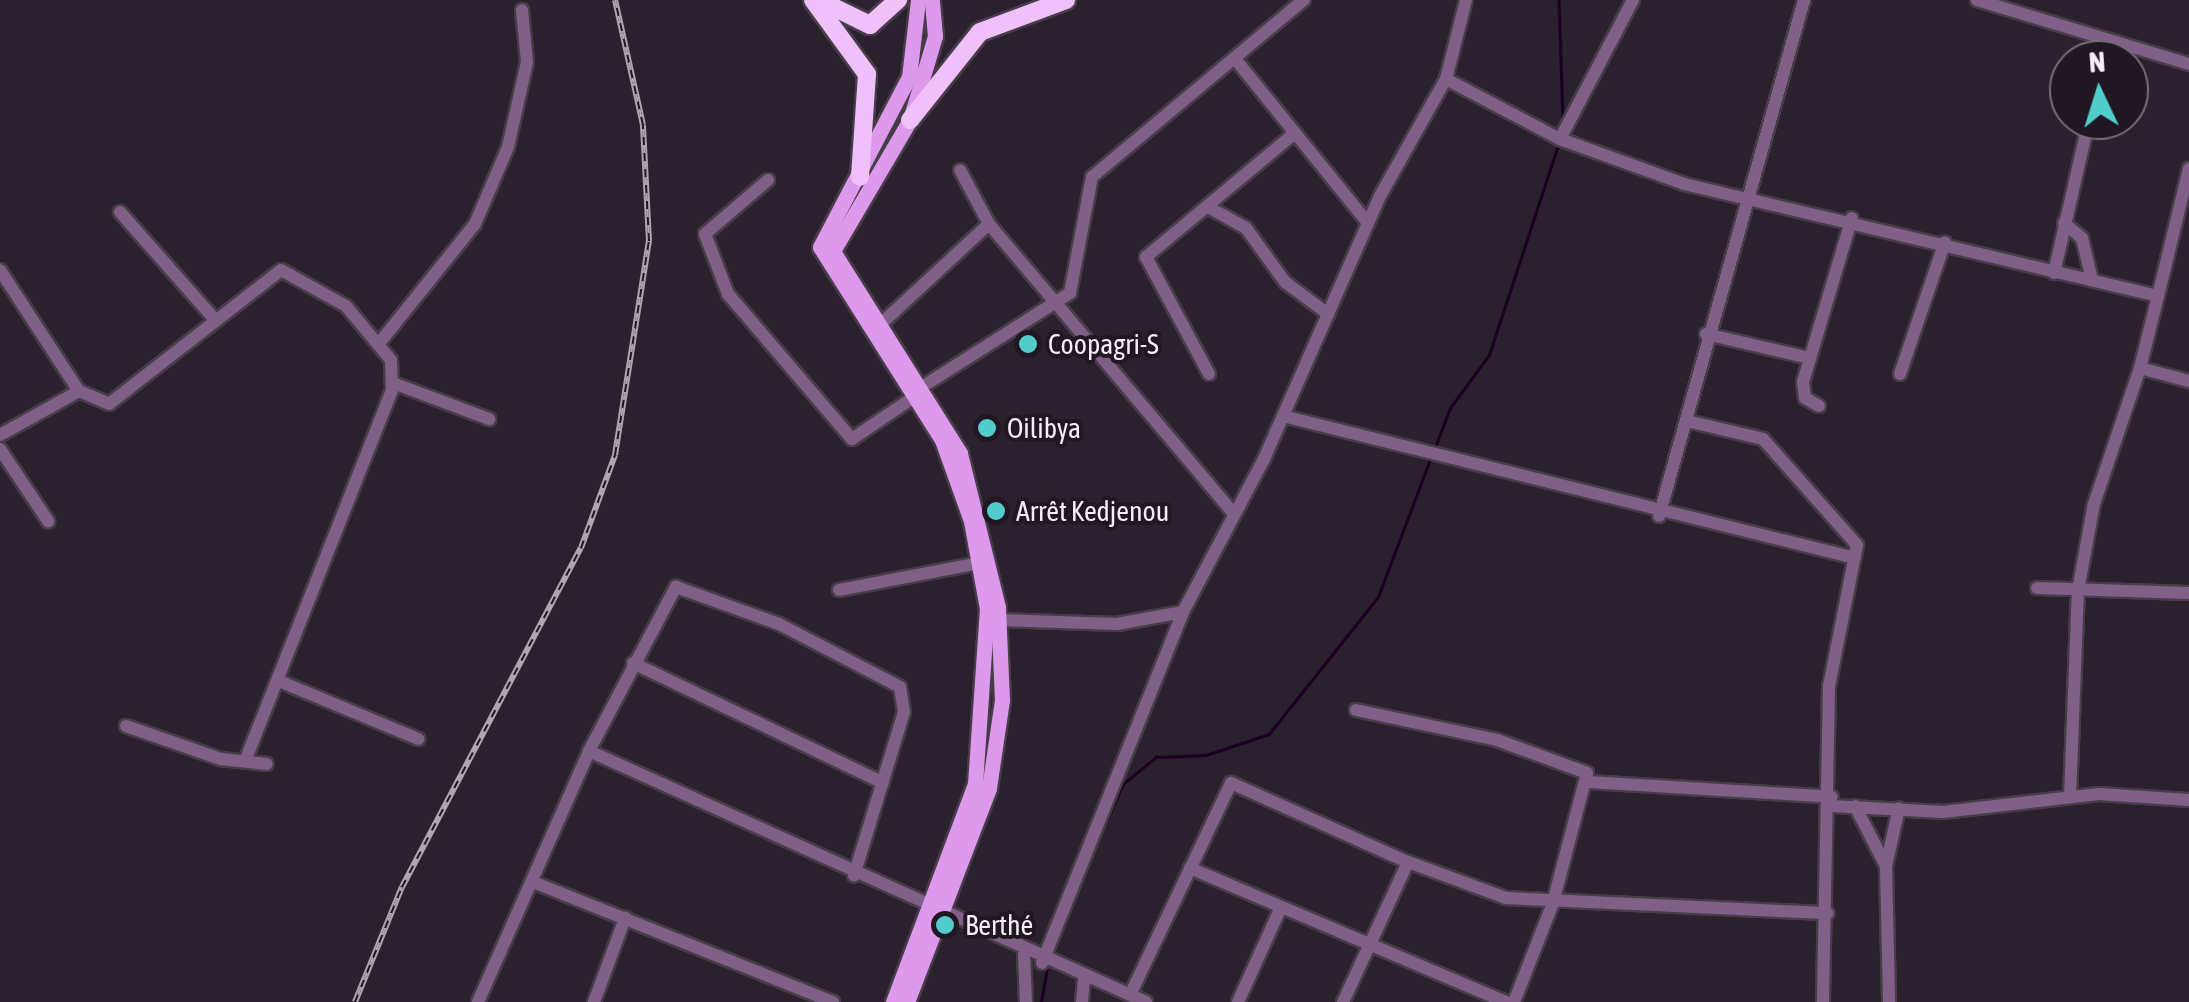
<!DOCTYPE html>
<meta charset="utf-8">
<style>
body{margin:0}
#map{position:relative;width:2189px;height:1002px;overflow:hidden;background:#2b202d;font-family:"Asap Condensed",sans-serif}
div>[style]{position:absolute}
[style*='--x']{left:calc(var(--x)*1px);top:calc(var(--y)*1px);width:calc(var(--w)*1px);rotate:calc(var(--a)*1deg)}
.stream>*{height:2.5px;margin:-1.25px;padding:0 1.25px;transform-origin:1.25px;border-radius:1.25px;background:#1c0022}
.roads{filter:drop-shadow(2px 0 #473d49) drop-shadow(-2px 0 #473d49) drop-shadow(0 2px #473d49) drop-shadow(0 -2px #473d49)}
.minor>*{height:12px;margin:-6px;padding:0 6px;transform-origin:6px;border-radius:6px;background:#806087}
.major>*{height:15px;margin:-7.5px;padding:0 7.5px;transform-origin:7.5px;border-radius:7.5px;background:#dd99ec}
.highway>*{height:18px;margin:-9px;padding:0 9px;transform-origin:9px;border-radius:9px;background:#f0c0fb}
.rail>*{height:6px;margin-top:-3px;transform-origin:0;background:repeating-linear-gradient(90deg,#211723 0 8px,#aea5b0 0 16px);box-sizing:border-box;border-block:2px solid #aea5b0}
.dots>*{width:28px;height:28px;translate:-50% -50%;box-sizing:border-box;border:5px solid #211723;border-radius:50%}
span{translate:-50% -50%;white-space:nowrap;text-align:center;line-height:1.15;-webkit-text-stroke:8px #211723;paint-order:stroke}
.poi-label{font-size:28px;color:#f5eef7}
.left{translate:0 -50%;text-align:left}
.north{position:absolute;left:2049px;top:40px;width:100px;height:100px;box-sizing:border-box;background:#211723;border:2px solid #766d78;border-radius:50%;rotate:356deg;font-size:28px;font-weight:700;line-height:40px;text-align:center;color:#f5eef7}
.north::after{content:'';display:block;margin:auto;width:35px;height:45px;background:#53cdcb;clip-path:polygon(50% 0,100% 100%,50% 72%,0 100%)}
</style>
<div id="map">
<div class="stream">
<div style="--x:1559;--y:0;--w:123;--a:88.1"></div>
<div style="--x:1434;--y:450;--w:45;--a:-69.1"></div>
<div style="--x:1450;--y:408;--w:66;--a:-53.7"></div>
<div style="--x:1489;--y:355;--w:221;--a:-71.8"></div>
<div style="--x:1106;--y:822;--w:42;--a:-65.9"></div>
<div style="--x:1123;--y:784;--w:43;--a:-39.3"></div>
<div style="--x:1156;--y:757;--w:50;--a:-2.3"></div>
<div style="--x:1206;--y:755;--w:66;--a:-18.4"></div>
<div style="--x:1269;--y:734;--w:175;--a:-51.5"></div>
<div style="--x:1378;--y:597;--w:150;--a:-69.3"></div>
<div style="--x:1041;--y:1002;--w:40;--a:-80"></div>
</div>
<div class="roads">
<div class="minor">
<div style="--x:1977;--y:0;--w:221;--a:16.8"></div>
<div style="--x:1236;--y:60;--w:210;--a:51"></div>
<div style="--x:2104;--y:60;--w:20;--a:-79"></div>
<div style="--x:1446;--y:79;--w:129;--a:27.8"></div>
<div style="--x:1560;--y:139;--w:132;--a:19.9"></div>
<div style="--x:1684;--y:184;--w:487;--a:13.3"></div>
<div style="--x:2158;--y:296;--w:74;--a:104"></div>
<div style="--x:2140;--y:368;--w:51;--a:14.9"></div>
<div style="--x:1560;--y:139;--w:157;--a:-62.3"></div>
<div style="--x:768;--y:180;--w:83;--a:139.4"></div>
<div style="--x:705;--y:234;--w:64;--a:69"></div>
<div style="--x:728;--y:294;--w:191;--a:49.5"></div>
<div style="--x:852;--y:439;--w:78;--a:-34.1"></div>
<div style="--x:1210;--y:208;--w:41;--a:29.1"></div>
<div style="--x:1246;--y:228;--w:67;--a:54.2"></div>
<div style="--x:1285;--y:282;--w:54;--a:36.7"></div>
<div style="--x:120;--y:212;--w:145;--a:48.6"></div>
<div style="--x:2064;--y:223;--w:23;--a:40"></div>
<div style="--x:2082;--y:238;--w:43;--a:76.6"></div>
<div style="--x:989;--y:224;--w:377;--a:49.8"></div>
<div style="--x:0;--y:270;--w:145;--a:56.9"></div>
<div style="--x:79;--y:391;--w:33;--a:23"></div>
<div style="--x:109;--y:404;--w:218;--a:-37.9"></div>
<div style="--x:281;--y:270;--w:74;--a:29"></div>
<div style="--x:346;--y:306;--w:70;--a:50.2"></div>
<div style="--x:391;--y:360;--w:30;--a:88"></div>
<div style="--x:392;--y:390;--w:397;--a:111.6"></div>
<div style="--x:2054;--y:273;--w:157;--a:-77.1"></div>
<div style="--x:2158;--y:296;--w:131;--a:-76.3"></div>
<div style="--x:883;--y:322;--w:144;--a:-42.8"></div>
<div style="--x:989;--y:224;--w:61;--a:-118.2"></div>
<div style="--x:1706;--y:334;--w:107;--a:13"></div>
<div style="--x:381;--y:341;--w:150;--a:-51.2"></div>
<div style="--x:475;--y:224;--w:84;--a:-66.8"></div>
<div style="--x:508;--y:147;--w:87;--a:-77.4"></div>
<div style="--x:527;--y:62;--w:52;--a:-95.5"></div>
<div style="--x:1209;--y:374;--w:133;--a:-118.3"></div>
<div style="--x:1146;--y:257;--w:194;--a:-39.8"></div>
<div style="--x:1900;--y:374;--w:139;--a:-71.2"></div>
<div style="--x:393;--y:383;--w:103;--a:20.6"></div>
<div style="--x:925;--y:385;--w:172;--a:-32.4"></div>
<div style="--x:1070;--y:293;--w:118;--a:-79.3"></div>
<div style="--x:1092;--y:177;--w:276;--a:-39.9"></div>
<div style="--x:1819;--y:406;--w:16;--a:-150"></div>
<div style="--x:1805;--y:398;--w:16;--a:-97"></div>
<div style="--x:1803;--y:382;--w:171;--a:-73.4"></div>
<div style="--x:1283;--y:416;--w:589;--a:13.94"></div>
<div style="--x:1687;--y:421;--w:78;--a:13.3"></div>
<div style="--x:1763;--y:439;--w:142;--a:48.4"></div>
<div style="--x:1857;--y:545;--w:144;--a:101.2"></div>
<div style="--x:1829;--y:686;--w:316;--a:91.1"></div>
<div style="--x:0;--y:435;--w:90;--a:-29.1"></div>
<div style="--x:0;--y:449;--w:87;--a:56.3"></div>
<div style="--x:1659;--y:516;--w:536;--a:-74.3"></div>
<div style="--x:2037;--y:588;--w:152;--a:1.9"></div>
<div style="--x:839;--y:590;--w:143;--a:-10.9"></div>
<div style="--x:999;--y:620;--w:118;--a:1.9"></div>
<div style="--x:1117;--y:624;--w:67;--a:-10.3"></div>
<div style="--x:1183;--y:612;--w:173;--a:-62.1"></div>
<div style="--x:1264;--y:459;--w:287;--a:-66.2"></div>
<div style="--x:1380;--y:196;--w:134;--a:-60.6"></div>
<div style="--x:1446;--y:79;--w:81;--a:-75.8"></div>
<div style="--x:633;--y:663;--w:277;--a:25.6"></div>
<div style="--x:279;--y:681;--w:151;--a:22.6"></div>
<div style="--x:1356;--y:710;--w:144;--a:12"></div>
<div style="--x:1497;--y:740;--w:96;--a:20.1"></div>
<div style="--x:1587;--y:773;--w:134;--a:104.7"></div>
<div style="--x:1553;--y:903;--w:106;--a:111.5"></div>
<div style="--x:126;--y:726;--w:101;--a:19.2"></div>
<div style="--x:221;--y:759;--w:46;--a:6.2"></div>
<div style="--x:589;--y:751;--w:611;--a:24.26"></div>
<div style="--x:1589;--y:782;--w:243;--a:3.5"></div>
<div style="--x:2070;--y:797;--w:207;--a:-87.8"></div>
<div style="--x:2078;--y:590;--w:87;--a:-79.5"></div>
<div style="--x:2094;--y:504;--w:144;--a:-71.3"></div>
<div style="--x:1832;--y:806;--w:111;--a:3.1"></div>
<div style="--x:1943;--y:812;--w:157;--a:-6.6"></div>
<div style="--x:2099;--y:794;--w:90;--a:3.8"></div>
<div style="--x:1855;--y:806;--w:68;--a:62.7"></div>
<div style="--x:1886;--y:866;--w:136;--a:88.7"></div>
<div style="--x:1408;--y:862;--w:104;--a:20.2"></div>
<div style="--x:1506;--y:898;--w:322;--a:2.7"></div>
<div style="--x:1886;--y:866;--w:59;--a:-77.4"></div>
<div style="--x:1190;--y:868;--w:343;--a:23"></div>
<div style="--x:533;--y:882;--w:323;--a:21.8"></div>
<div style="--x:1024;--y:954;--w:48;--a:87.6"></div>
<div style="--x:1042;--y:963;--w:378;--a:-68.1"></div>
<div style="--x:1130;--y:995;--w:235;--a:-64.5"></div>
<div style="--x:1231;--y:783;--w:194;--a:24.1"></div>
<div style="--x:1408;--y:862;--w:154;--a:114.9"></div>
<div style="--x:478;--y:1002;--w:274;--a:-66.1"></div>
<div style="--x:589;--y:751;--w:186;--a:-62.1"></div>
<div style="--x:676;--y:587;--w:109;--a:19.8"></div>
<div style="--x:779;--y:624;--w:136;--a:27.5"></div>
<div style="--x:900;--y:687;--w:25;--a:81"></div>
<div style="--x:904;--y:712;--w:171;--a:107"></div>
<div style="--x:594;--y:1002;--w:90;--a:-69.7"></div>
<div style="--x:1082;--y:1002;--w:23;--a:-85"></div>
<div style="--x:1238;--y:1002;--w:104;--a:-65.6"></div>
</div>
<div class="major">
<div style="--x:893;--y:1002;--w:233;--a:-69.4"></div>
<div style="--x:975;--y:784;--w:175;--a:-86.1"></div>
<div style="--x:987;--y:609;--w:89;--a:-100.3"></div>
<div style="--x:971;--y:521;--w:86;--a:-109.7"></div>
<div style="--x:942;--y:440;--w:228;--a:-122.3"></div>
<div style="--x:820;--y:247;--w:192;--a:-62.4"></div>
<div style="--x:909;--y:77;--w:78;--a:-83.3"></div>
<div style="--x:907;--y:1002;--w:229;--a:-69"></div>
<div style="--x:989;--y:788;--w:89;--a:-81.6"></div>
<div style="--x:1002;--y:700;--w:93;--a:-92.5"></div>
<div style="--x:998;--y:607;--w:159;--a:-103.9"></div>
<div style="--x:960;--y:453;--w:239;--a:-122.2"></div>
<div style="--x:833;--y:251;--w:152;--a:-59.6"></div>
<div style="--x:910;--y:120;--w:88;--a:-73.4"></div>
<div style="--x:935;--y:36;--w:36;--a:-95"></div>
</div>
<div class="highway">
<div style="--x:813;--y:0;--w:92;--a:53.9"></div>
<div style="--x:867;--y:74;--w:103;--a:93.9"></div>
<div style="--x:827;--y:4;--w:48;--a:26"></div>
<div style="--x:870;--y:25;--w:38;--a:-42"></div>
<div style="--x:910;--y:120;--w:112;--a:-51.5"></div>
<div style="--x:980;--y:32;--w:92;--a:-20.4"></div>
</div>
</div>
<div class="rail">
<div style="--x:355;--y:1002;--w:124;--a:-67.8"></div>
<div style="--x:402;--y:887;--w:383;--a:-62.2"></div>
<div style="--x:581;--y:548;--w:99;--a:-69.9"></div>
<div style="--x:615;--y:455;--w:217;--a:-81"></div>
<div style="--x:649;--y:241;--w:116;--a:-93"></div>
<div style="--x:643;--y:125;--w:128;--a:-102.6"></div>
</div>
<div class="dots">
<div style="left:1028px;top:344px;background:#53cdcb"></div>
<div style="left:987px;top:428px;background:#53cdcb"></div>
<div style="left:996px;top:511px;background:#53cdcb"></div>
<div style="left:945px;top:925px;background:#53cdcb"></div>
</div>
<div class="poi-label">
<span class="left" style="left:1048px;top:344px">Coopagri-S</span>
<span class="left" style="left:1007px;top:428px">Oilibya</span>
<span class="left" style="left:1016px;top:511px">Arrêt Kedjenou</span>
<span class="left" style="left:965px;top:925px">Berthé</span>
</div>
<div class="north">N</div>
</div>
